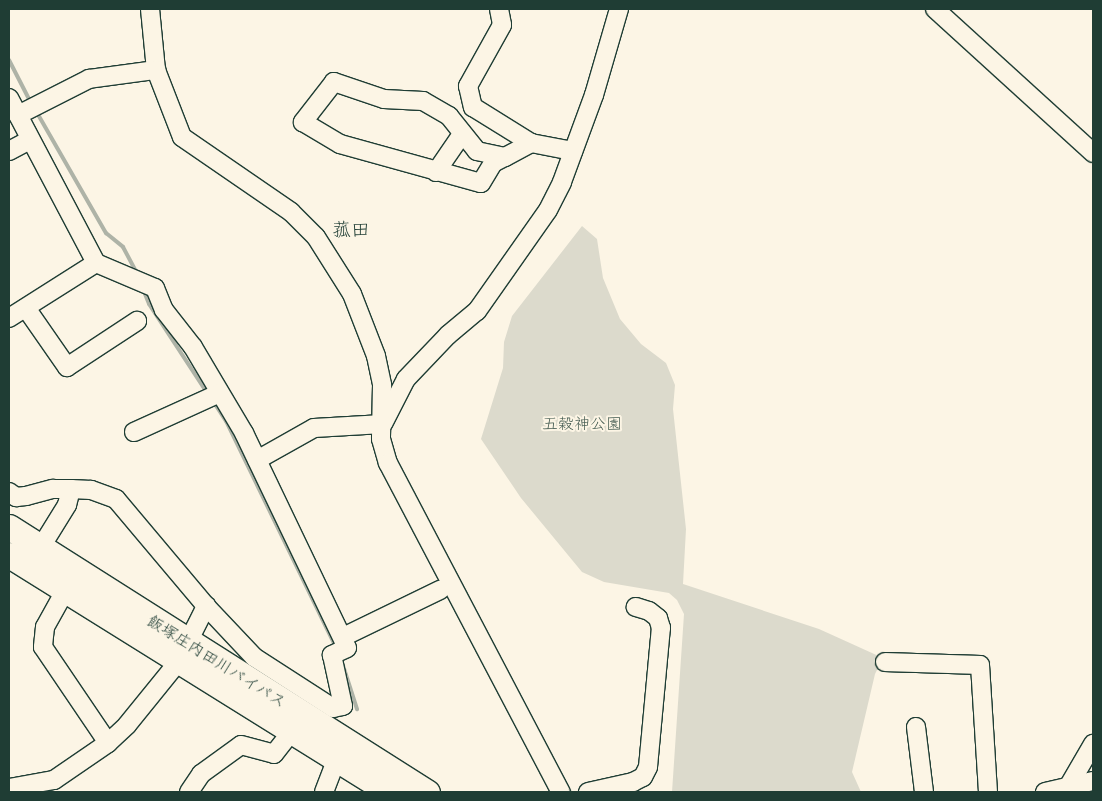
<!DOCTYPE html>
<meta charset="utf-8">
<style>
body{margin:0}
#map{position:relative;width:1102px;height:801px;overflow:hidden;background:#fcf5e5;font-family:"Patrick Hand","Klee One",sans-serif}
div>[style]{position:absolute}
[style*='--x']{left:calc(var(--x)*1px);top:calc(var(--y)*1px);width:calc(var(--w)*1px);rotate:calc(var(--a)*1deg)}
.green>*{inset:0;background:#dcdacc}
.stream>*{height:4px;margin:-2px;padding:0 2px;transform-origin:2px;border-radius:2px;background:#aeb3a7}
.roads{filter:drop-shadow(1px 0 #1f3d34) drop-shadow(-1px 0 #1f3d34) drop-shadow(0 1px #1f3d34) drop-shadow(0 -1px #1f3d34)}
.minor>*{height:18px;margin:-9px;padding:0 9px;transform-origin:9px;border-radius:9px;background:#fcf5e5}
.highway>*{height:25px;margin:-12.5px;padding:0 12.5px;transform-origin:12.5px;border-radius:12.5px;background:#fcf5e5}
span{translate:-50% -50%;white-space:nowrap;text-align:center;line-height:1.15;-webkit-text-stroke:4px #fcf5e5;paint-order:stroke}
.park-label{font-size:16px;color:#455c52}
.street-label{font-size:16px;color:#1f3d34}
.quarter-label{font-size:19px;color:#1f3d34}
.frame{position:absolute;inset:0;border:10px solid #1f3d34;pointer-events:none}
</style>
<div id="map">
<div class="green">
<div style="clip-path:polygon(582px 226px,597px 239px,603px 278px,620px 319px,641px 344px,666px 363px,675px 385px,673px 409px,686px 529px,683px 584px,819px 629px,883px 658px,875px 674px,852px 772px,861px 792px,672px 792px,684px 614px,677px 600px,669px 593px,604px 582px,582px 572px,521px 498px,481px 439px,503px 368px,504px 342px,512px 316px)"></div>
</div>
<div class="stream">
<div style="--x:9;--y:60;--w:48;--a:62.9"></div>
<div style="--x:36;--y:111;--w:141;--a:60.2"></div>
<div style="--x:106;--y:233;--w:22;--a:39"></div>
<div style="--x:123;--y:247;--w:30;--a:62"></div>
<div style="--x:143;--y:289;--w:16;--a:68"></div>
<div style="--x:149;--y:304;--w:108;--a:56.8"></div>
<div style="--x:213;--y:401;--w:24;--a:57"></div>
<div style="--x:226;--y:421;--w:252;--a:64.1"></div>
<div style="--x:340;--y:656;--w:56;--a:72.2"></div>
</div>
<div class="roads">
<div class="minor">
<div style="--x:150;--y:9;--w:61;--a:84.4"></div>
<div style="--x:156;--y:70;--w:72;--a:68.8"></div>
<div style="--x:182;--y:137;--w:132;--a:34.5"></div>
<div style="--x:291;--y:212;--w:35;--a:45"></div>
<div style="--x:316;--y:237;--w:67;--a:57.7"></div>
<div style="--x:352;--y:294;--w:66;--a:68.8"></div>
<div style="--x:376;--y:356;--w:30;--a:78"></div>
<div style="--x:382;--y:385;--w:54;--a:91.1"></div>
<div style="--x:381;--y:439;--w:25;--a:74"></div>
<div style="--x:388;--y:463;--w:372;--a:62.3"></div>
<div style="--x:499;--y:9;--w:16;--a:79"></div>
<div style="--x:502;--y:25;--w:70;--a:119.1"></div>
<div style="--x:468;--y:86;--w:22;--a:77"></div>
<div style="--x:473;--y:107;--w:68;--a:31.8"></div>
<div style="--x:531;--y:143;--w:43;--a:10.8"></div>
<div style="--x:935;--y:9;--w:214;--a:42.3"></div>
<div style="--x:9;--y:98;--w:187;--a:62.2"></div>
<div style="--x:96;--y:263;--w:64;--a:23"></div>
<div style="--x:155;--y:288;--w:24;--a:68"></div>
<div style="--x:164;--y:310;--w:47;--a:51.9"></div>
<div style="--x:193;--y:347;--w:100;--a:59.3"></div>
<div style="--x:244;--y:433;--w:238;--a:64.4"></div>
<div style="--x:347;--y:648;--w:17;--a:155"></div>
<div style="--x:332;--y:655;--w:52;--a:77.8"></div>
<div style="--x:343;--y:706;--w:10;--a:169"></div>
<div style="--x:333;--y:708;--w:94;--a:-147.2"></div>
<div style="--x:254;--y:657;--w:70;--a:-133.3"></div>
<div style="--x:206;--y:606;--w:140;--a:-130.1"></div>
<div style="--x:116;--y:499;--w:27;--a:-160"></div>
<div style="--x:91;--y:490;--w:20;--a:-177"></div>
<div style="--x:71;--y:489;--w:16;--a:104"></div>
<div style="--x:67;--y:505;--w:49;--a:121.8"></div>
<div style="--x:18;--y:115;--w:80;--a:-26.9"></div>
<div style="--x:89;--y:79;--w:68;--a:-7.7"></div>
<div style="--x:9;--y:151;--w:24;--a:-28"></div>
<div style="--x:505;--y:157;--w:29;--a:-168"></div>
<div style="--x:477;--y:151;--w:45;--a:-128.7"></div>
<div style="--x:449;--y:116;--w:30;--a:-150"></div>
<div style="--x:423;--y:101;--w:39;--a:-177"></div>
<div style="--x:384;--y:99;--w:53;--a:-161.2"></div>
<div style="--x:334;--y:82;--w:51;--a:127.8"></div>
<div style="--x:303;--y:122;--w:43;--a:30.7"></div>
<div style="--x:340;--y:144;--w:146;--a:15.5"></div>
<div style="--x:481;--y:183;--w:23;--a:-59"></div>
<div style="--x:493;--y:163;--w:13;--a:-27"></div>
<div style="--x:505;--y:157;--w:30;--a:-28"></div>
<div style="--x:436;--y:172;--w:46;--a:-55.6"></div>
<div style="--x:26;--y:308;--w:72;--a:55.2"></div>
<div style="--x:67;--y:367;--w:84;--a:-33.3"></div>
<div style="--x:9;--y:318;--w:103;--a:-32.3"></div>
<div style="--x:384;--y:422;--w:48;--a:-62.9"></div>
<div style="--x:406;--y:379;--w:61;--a:-46.3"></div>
<div style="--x:448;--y:335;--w:38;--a:-40"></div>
<div style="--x:477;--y:311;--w:123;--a:-54.9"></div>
<div style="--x:548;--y:210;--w:31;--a:-63"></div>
<div style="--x:562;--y:182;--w:93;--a:-69.8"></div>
<div style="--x:594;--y:95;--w:90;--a:-73.8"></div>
<div style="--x:134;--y:432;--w:94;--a:-24.4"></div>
<div style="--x:257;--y:460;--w:65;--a:-29.3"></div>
<div style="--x:314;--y:428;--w:69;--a:-3.3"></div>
<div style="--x:9;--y:492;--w:9;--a:36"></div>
<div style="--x:16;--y:497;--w:10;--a:-6"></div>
<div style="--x:26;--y:496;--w:28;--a:-15"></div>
<div style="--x:53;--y:489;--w:18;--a:0"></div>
<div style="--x:65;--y:591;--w:41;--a:119.1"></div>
<div style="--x:45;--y:627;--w:20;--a:96"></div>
<div style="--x:43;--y:647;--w:116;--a:55.9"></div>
<div style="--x:343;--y:637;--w:108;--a:-25.9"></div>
<div style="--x:885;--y:662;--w:95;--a:1.8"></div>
<div style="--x:980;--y:665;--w:127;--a:86.4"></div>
<div style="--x:916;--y:727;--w:65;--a:83"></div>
<div style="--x:1068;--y:787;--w:50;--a:-59.8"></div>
<div style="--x:9;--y:788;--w:46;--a:-10.1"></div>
<div style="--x:54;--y:780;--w:65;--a:-34.4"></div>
<div style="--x:108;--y:743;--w:26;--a:-43"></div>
<div style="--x:127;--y:725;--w:81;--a:-51"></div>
<div style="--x:178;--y:662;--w:63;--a:-63.4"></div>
<div style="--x:189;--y:792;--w:22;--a:-56"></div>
<div style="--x:201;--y:774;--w:49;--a:-35.9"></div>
<div style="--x:241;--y:745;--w:34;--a:15"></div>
<div style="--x:274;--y:754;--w:28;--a:-52"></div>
<div style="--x:324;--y:792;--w:34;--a:-69"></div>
<div style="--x:588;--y:792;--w:46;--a:-12.5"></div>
<div style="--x:633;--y:782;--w:11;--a:-27"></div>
<div style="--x:643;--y:777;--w:11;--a:-63"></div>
<div style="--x:648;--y:767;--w:140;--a:-84.7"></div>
<div style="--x:661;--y:628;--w:10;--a:-107"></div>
<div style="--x:658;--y:618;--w:11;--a:-142"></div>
<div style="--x:649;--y:611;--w:14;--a:-163"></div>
<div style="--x:1045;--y:792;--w:49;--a:-12.9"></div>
</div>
<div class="highway">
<div style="--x:9;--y:527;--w:495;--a:32.4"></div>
<div style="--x:9;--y:555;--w:449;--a:31.9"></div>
</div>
</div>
<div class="park-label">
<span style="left:582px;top:423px">五穀神公園</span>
</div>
<div class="street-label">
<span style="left:217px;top:661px;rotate:32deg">飯塚庄内田川バイパス</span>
</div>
<div class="quarter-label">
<span style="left:351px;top:230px">菰田</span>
</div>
<div class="frame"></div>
</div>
